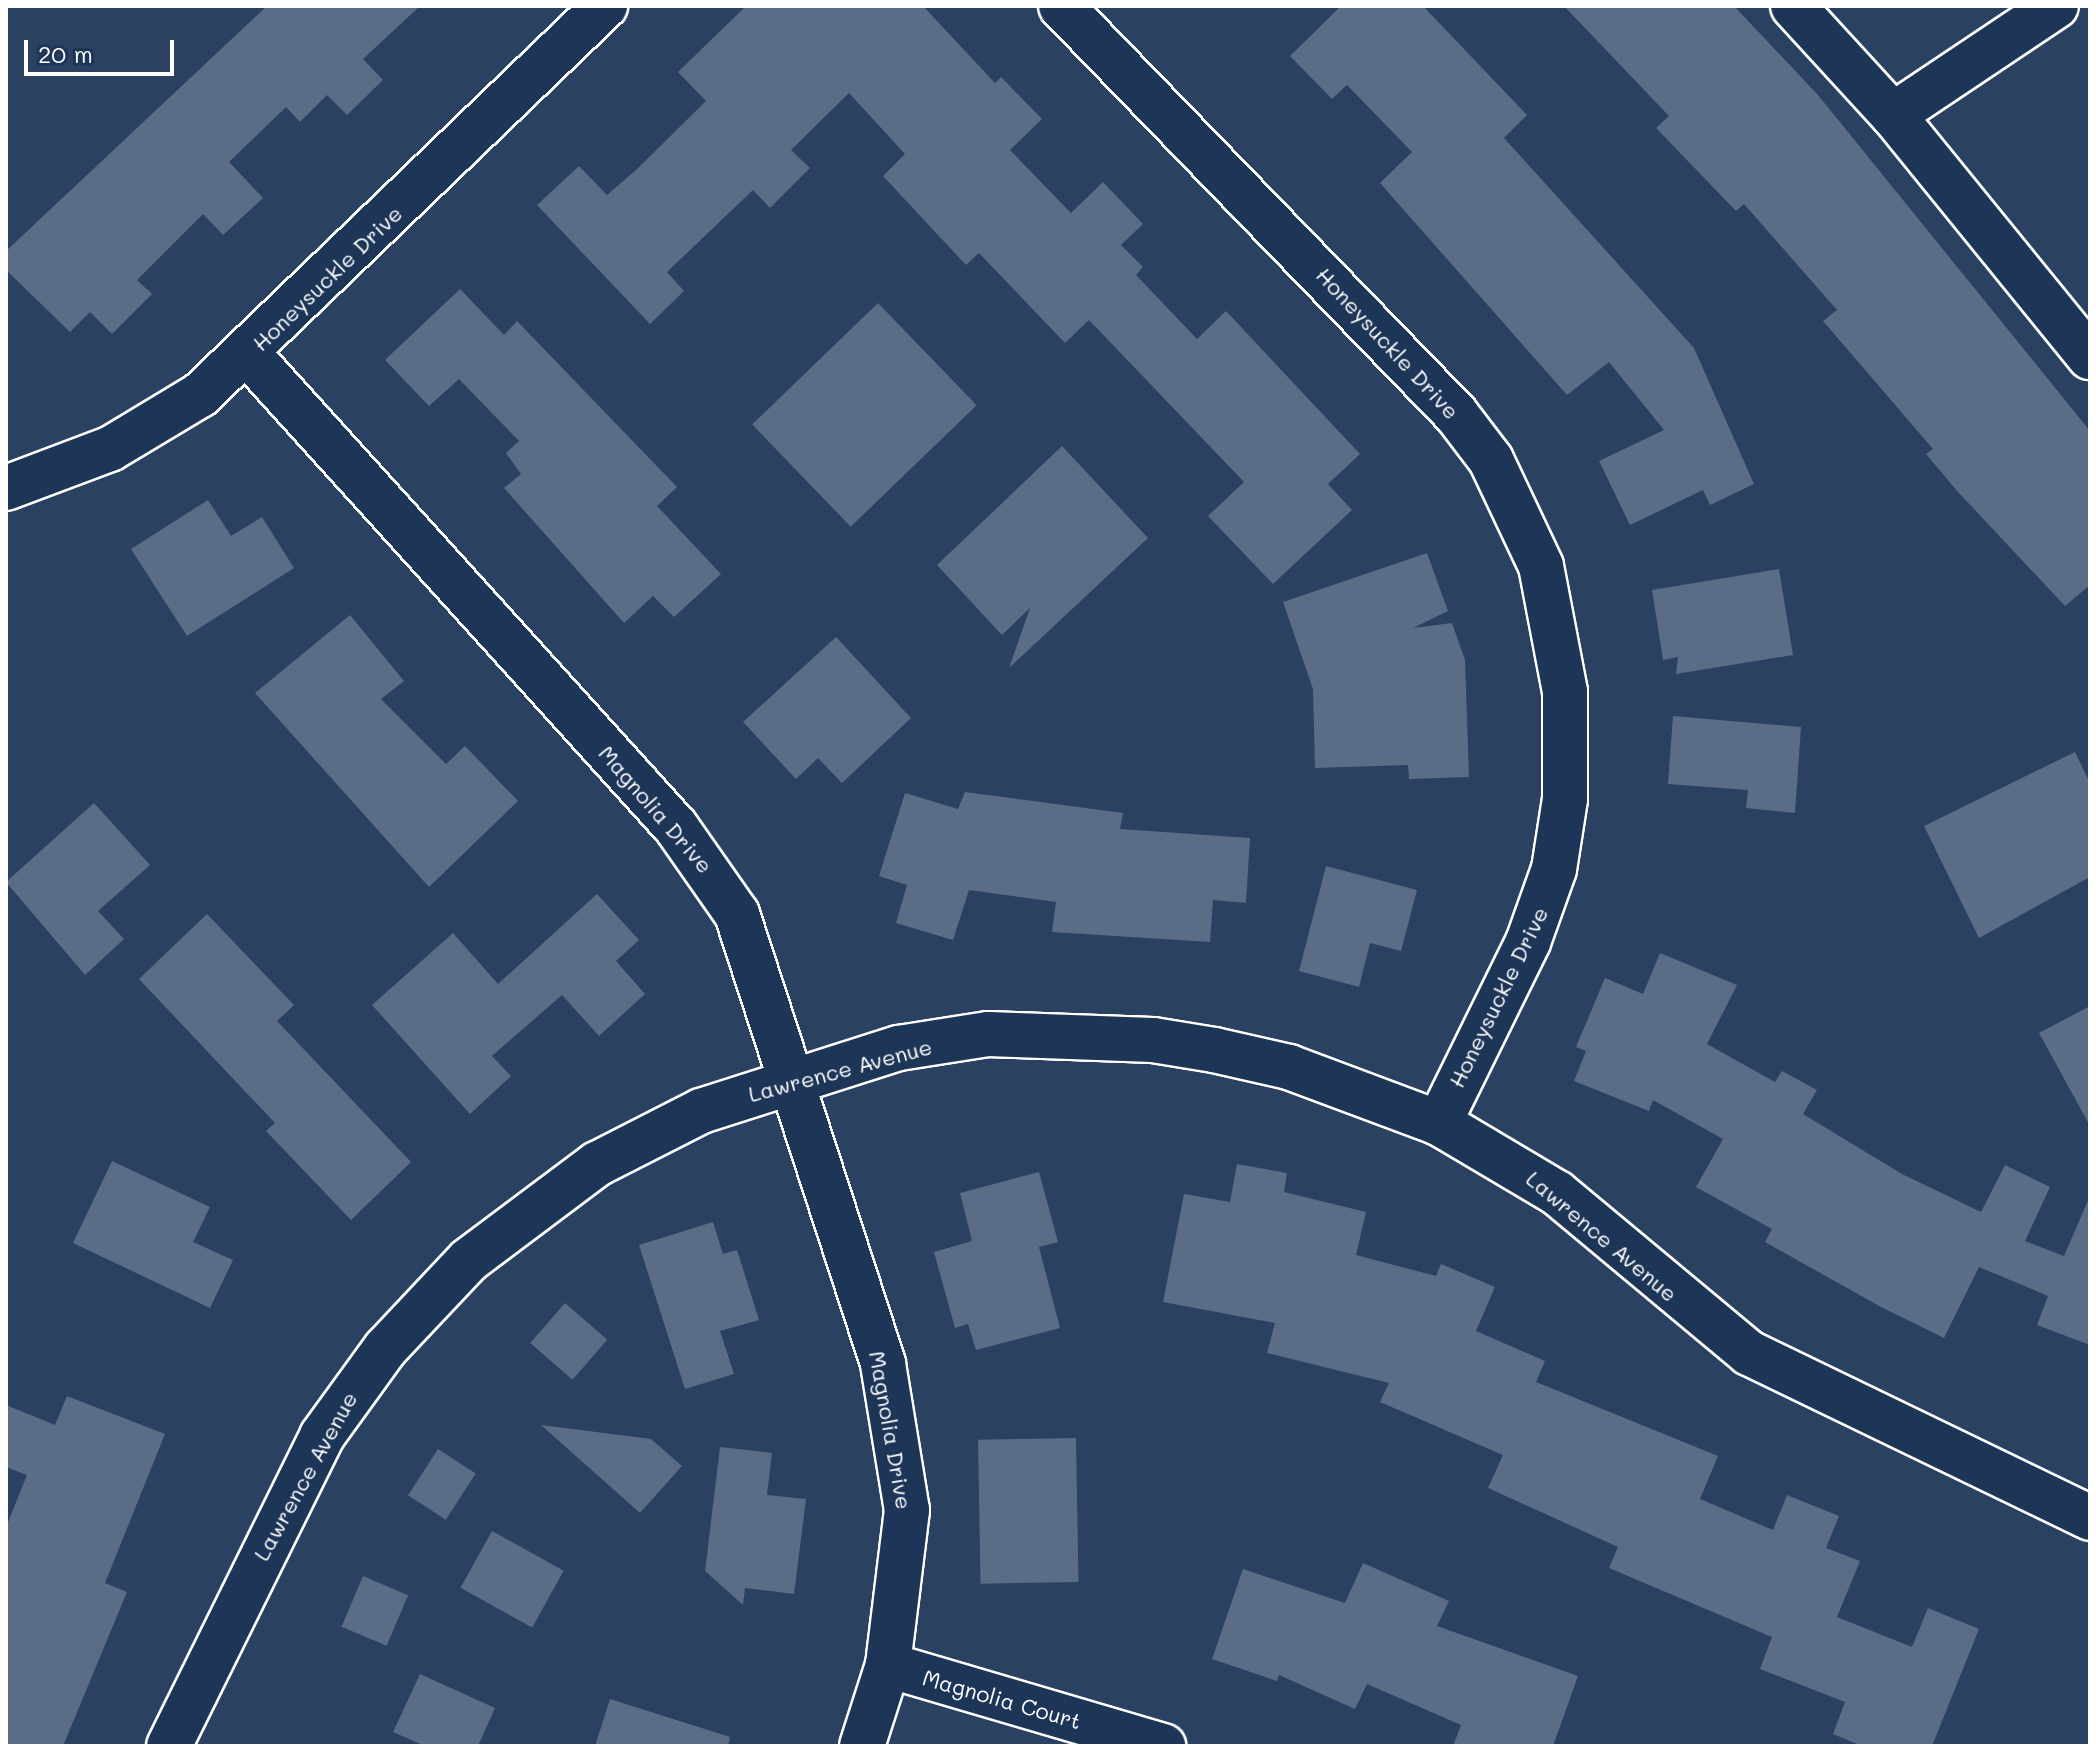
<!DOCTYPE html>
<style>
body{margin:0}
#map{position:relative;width:2096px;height:1752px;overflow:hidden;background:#2a4161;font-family:Mali,sans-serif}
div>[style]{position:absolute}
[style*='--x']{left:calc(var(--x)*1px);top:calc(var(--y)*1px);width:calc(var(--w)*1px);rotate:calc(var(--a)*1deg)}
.building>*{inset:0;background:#5b6c86;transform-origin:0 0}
.roads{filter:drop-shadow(2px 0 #fff) drop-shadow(-2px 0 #fff) drop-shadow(0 2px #fff) drop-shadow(0 -2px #fff)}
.minor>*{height:44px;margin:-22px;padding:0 22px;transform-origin:22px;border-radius:22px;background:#1d3557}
span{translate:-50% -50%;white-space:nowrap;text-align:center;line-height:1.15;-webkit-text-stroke:6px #1d3557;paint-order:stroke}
.street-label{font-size:22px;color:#fff}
.frame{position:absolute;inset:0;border:8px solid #fff;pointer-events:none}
.scale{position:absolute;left:24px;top:40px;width:150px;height:36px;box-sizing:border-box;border:4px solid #fff;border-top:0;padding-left:10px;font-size:24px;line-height:28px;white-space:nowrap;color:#fff;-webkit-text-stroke:6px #1d3557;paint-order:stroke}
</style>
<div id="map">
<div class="building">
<div style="clip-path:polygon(267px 6px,420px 6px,363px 59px,383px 80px,347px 115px,327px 95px,300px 122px,286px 107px,229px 162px,263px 198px,223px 235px,203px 214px,137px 280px,152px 294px,112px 334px,90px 312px,70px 332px,6px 270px,6px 251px)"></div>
<div style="clip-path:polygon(746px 6px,923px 6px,995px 83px,1001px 77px,1042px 119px,1010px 150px,1071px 213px,1103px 182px,1143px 224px,1121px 245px,1143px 267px,1136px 275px,1197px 339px,1226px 311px,1360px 454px,1328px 484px,1352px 510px,1273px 584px,1208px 516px,1244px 482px,1089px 320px,1065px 343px,979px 253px,966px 265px,883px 176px,905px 154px,849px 93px,791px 150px,810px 168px,770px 208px,753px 190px,667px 272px,684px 291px,650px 324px,537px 205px,579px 166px,607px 195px,636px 170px,706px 101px,678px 72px)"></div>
<div style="clip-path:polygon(1341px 6px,1423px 6px,1527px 115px,1504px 138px,1694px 348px,1754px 484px,1710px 505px,1703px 490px,1630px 525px,1599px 461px,1664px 430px,1609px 362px,1567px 395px,1380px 183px,1412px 152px,1347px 85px,1332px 99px,1290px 56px)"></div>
<div style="clip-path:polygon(1564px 6px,1734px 6px,1818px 95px,2090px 431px,2090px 585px,2065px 606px,1958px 492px,1926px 454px,1933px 449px,1823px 321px,1837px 310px,1744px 204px,1736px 211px,1656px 128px,1669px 116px)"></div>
<div style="clip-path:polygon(460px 289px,504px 335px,517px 321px,677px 487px,657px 506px,721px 574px,674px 617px,653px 596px,624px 623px,504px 488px,521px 474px,506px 453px,519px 441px,459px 379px,429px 406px,385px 360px)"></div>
<div style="left:878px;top:303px;width:142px;height:175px;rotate:46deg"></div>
<div style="clip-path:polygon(1062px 446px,1148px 538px,1009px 668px,1030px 608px,1002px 635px,937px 565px)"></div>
<div style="clip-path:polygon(208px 500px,231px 536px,262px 517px,294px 568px,187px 636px,131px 549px)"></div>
<div style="clip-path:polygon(1427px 553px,1448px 611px,1413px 628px,1452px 623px,1465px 660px,1469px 777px,1409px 779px,1408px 765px,1315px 768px,1313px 689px,1283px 602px)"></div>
<div style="clip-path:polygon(1779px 569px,1793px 655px,1676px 674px,1678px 657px,1663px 660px,1652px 590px)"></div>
<div style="clip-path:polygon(350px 615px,404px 681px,381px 699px,446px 764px,465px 746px,518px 801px,429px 887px,255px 693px)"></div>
<div style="clip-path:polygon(836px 637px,911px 718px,842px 783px,818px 758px,796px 779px,743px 722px)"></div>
<div style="clip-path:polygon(1673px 716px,1801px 727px,1795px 813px,1746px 808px,1748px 790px,1668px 784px)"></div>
<div style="clip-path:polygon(2075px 752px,2090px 783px,2090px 877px,1979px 938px,1924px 826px)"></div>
<div style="clip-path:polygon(965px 792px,1123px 813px,1120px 829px,1250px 838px,1246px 903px,1213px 900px,1210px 942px,1052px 932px,1056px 902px,969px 890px,953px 940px,896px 923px,907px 885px,879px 876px,905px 793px,958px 809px)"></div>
<div style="clip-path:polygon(94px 803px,150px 865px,98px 911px,124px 939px,85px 975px,6px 882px)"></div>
<div style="clip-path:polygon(1326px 866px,1417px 890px,1401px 951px,1370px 943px,1359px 987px,1299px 971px)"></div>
<div style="clip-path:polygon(597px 894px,639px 940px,616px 961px,645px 994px,599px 1036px,562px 995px,492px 1056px,511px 1076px,470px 1114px,372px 1005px,453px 933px,498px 984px)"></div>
<div style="clip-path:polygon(207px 914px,294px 1005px,277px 1021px,411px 1162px,351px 1220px,266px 1131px,275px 1123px,139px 979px)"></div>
<div style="clip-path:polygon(1660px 953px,1737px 985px,1707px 1044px,1775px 1082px,1782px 1071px,1817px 1090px,1803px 1114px,1902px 1174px,1981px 1212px,2005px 1165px,2050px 1187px,2025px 1241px,2064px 1256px,2090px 1196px,2090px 1345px,2037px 1325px,2048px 1296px,1979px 1267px,1944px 1338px,1881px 1307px,1765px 1242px,1772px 1229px,1696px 1187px,1723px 1139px,1653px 1100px,1649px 1111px,1574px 1081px,1586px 1051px,1576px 1047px,1605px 978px,1643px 994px)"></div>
<div style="clip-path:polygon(2090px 1006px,2090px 1126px,2039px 1033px)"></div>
<div style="clip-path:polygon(112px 1161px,210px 1207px,193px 1242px,233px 1260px,210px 1308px,73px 1243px)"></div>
<div style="clip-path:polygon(1237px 1164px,1287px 1173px,1284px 1192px,1366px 1212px,1356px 1255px,1436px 1276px,1441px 1264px,1495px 1287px,1476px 1331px,1545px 1361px,1536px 1382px,1718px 1456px,1700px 1499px,1773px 1530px,1787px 1495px,1839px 1516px,1826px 1548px,1860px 1561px,1837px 1617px,1912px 1647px,1928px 1608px,1979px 1629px,1932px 1746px,1862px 1746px,1833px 1734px,1845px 1702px,1760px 1669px,1772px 1637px,1609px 1568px,1618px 1547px,1488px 1488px,1503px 1455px,1380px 1402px,1389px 1383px,1267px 1353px,1275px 1323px,1163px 1302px,1184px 1194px,1230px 1202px)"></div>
<div style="clip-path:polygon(1039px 1172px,1058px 1242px,1039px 1247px,1060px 1328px,976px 1350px,968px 1324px,955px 1328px,934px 1252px,972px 1241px,960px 1193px)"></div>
<div style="clip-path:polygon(713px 1222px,723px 1254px,737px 1250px,759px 1320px,720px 1331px,734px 1374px,685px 1389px,639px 1245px)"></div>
<div style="left:565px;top:1303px;width:56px;height:53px;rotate:41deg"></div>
<div style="clip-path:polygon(67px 1396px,165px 1434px,105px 1583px,127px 1592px,63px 1746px,6px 1746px,6px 1527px,27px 1475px,6px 1467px,6px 1405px,55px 1425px)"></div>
<div style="clip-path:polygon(541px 1425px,651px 1439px,682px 1466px,640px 1513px)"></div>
<div style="left:1076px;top:1438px;width:144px;height:98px;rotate:89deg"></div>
<div style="clip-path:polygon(720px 1447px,772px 1453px,767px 1495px,806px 1499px,794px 1594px,745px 1588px,743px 1605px,705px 1571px)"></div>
<div style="left:438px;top:1449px;width:45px;height:55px;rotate:33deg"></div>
<div style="left:492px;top:1531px;width:82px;height:65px;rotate:29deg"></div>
<div style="clip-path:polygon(1363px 1563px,1449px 1601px,1437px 1626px,1578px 1676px,1553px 1746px,1453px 1746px,1461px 1725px,1367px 1684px,1355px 1709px,1279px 1675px,1277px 1681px,1212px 1659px,1243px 1569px,1345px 1603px)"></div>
<div style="left:363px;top:1576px;width:49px;height:55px;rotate:23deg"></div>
<div style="clip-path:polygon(420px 1674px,495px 1708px,478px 1746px,425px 1746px,393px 1732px)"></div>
<div style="clip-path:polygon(610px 1699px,730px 1737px,728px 1746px,595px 1746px)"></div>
</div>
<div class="roads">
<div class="minor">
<div style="--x:1061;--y:6;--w:568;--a:45.93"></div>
<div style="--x:1456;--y:414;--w:58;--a:52.7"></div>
<div style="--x:1491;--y:460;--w:117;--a:64.7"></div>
<div style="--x:1541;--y:566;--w:128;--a:79.2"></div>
<div style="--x:1565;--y:692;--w:107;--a:90"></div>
<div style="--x:1565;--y:799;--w:71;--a:98.9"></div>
<div style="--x:1554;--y:869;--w:77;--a:109.6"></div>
<div style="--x:1528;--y:942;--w:202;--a:116.2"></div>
<div style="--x:1793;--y:6;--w:148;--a:47.5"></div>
<div style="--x:1893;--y:115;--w:312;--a:50.9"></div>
<div style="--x:1893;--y:115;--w:196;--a:-33.8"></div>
<div style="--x:248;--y:354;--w:638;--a:47.86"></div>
<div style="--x:676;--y:827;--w:106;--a:55"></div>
<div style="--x:737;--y:914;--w:473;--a:72"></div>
<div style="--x:883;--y:1364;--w:148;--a:80.7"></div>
<div style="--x:907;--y:1510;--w:156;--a:97"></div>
<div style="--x:888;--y:1665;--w:85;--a:107.8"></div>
<div style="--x:6;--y:488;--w:111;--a:-20.6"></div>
<div style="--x:110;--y:449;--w:105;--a:-31"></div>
<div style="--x:200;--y:395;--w:562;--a:-43.85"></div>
<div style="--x:888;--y:1665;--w:287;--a:16.4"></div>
<div style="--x:169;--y:1746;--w:346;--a:-63.7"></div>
<div style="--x:322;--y:1436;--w:107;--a:-54.1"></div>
<div style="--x:385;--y:1349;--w:122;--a:-46.7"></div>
<div style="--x:469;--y:1260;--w:160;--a:-36.9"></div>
<div style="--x:597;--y:1164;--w:117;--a:-27"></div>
<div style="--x:701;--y:1111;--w:208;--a:-17.7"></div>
<div style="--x:899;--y:1048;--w:90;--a:-8.9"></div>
<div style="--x:988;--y:1034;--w:165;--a:2.1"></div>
<div style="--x:1153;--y:1040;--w:62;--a:9.3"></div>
<div style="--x:1214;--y:1050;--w:77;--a:12.8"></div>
<div style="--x:1289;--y:1067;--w:160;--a:20.5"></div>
<div style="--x:1439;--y:1123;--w:137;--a:30.7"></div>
<div style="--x:1557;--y:1193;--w:250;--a:39.8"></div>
<div style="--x:1749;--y:1353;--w:379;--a:25.8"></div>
</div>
</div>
<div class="street-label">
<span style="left:327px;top:278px;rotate:-44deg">Honeysuckle Drive</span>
<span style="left:1388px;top:343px;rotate:47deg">Honeysuckle Drive</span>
<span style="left:656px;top:809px;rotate:49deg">Magnolia Drive</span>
<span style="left:1498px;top:997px;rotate:-64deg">Honeysuckle Drive</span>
<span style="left:840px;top:1070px;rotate:-15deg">Lawrence Avenue</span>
<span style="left:1602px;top:1236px;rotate:40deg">Lawrence Avenue</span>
<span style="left:891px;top:1430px;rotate:80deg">Magnolia Drive</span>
<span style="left:305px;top:1476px;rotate:-61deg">Lawrence Avenue</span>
<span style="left:1002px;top:1699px;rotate:16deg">Magnolia Court</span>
</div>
<div class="frame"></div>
<div class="scale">20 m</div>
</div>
